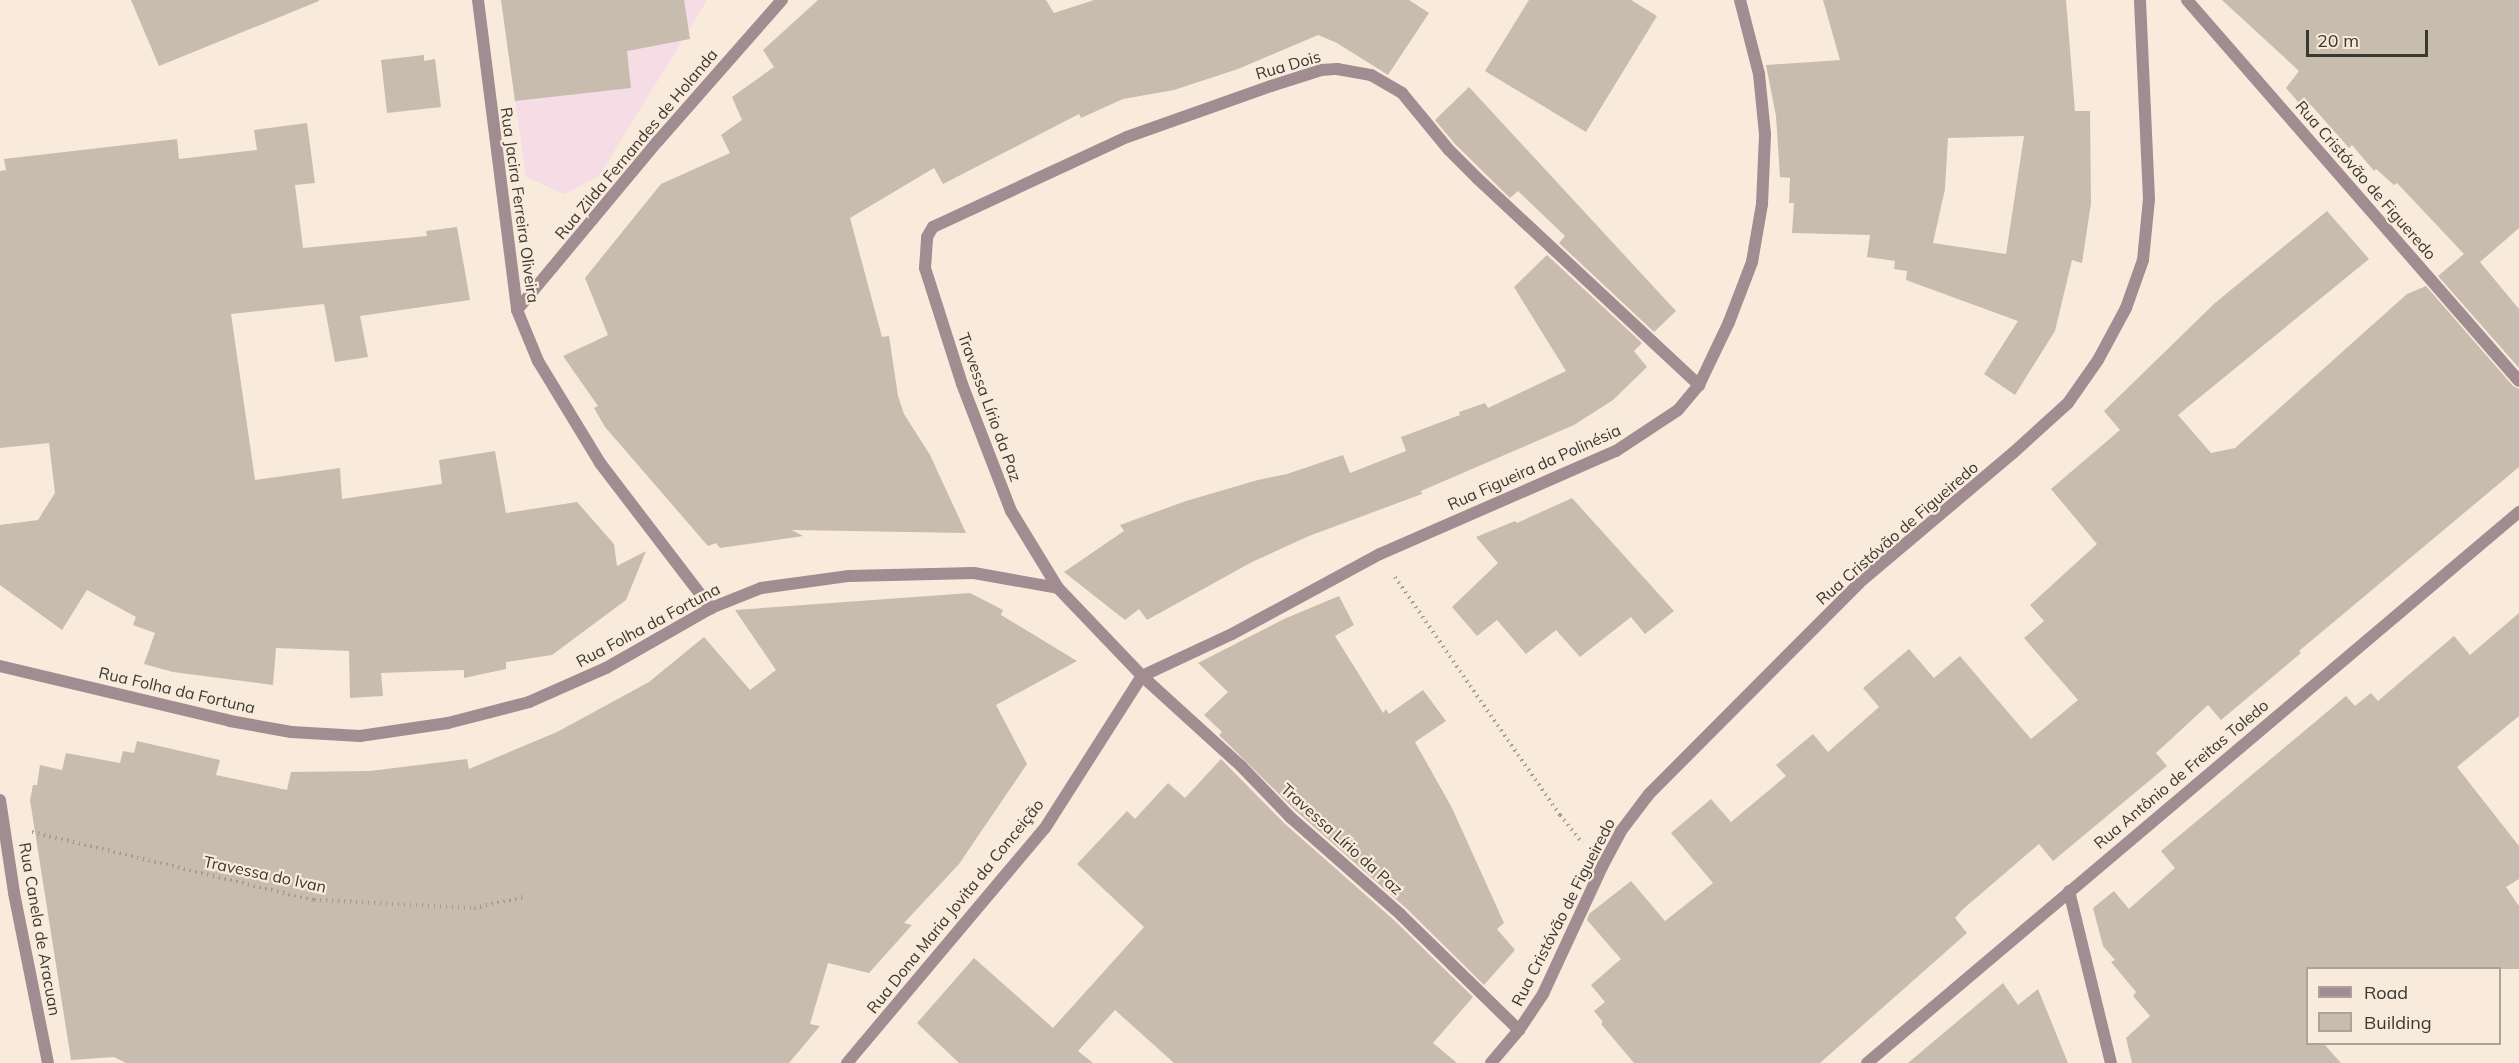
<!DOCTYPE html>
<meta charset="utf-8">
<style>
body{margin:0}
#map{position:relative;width:2519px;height:1063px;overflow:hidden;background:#f8ebdc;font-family:Mulish,sans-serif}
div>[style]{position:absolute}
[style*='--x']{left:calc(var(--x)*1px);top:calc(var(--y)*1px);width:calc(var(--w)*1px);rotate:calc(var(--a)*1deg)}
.industrial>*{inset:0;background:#f5dce5}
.building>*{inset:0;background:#c8bcae}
.path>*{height:4px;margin-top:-2px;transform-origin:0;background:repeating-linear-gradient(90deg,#a59c91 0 1.5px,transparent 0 6px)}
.minor>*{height:12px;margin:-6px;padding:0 6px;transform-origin:6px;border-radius:6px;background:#a18c92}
.tertiary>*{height:12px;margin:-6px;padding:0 6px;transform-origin:6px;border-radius:6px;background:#a18c92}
span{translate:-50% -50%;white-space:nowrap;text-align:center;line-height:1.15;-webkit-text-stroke:4.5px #f8ebdc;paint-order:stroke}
.street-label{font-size:16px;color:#3b3731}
.legend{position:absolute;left:2306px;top:967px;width:195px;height:78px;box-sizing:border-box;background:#f8ebdc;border:2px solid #aca398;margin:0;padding:8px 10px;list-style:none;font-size:18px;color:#3b3731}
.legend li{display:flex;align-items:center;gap:12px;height:30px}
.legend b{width:30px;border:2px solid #aca398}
.scale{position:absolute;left:2306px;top:30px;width:122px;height:27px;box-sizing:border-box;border:3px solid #3b3731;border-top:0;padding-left:8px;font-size:18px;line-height:21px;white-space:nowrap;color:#3b3731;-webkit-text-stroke:4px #f8ebdc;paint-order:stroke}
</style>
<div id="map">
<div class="industrial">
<div style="clip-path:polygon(501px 0,706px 0,706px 2px,599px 176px,564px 194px,526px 177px)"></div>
</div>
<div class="building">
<div style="clip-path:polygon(131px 0,319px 0,319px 1px,159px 66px)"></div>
<div style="clip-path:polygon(501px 0,684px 0,690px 39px,627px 51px,631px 88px,515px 101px)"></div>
<div style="clip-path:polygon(818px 0,1046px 0,1054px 13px,1094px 0,1409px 0,1429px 13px,1388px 75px,1337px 43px,1318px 35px,1238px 69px,1174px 90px,1123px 99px,1081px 118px,1079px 114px,943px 184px,934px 168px,850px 218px,882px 337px,889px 336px,898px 396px,904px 414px,930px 455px,966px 533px,792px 530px,803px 536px,720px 548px,716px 543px,708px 546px,605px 427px,594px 408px,598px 406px,563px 356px,608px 335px,585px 278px,661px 184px,730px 153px,721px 135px,742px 120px,732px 97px,774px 67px,763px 50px)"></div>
<div style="clip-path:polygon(1529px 0,1631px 0,1657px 16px,1586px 132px,1485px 71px)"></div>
<div style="clip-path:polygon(evenodd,1823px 0,2066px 0,2075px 111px,2090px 111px,2091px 203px,2082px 263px,2072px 260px,2055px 331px,2015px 395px,1984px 374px,2018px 321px,1906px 280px,1907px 271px,1894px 269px,1895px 261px,1867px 257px,1870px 235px,1792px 233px,1794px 203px,1789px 203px,1790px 178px,1780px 177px,1776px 116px,1766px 65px,1840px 60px,1823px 0,2024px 136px,2006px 254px,1933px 243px,1945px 189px,1948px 138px,2024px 136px)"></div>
<div style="clip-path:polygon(2222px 0,2519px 0,2519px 228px,2480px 262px,2519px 309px,2519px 368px,2438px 276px,2464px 254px,2397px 183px,2394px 185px,2376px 169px,2374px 171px,2352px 145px,2349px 148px,2311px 105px,2306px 111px,2286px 88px,2299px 71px)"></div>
<div style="clip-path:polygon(424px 55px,424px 61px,435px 59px,441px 107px,387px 113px,381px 60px)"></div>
<div style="clip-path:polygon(1469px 87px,1676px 311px,1654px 332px,1559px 243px,1565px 236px,1518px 191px,1510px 198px,1455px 144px,1435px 120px)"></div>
<div style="clip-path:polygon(307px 123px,315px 183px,295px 185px,303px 248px,427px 236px,426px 231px,457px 227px,470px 300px,360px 316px,368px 357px,335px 362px,324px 304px,231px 314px,255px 480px,340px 468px,342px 499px,442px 484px,439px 460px,495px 451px,506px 513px,577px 502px,614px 544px,617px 566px,646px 551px,626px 600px,552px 655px,506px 662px,506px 669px,464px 678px,464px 670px,381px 673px,383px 696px,350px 698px,349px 651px,276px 648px,273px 685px,173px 672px,144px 664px,155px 633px,133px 625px,136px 617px,87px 590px,62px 630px,0 585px,0 525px,38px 520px,55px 493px,49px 443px,0 448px,0 171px,6px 170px,4px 159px,177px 139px,179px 159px,257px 150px,254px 130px)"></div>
<div style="clip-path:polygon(2327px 211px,2369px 259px,2178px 415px,2211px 453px,2235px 448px,2407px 294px,2426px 286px,2513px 386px,2519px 389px,2519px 467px,2299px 651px,2301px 653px,2221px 720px,2208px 705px,2156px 753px,2167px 766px,2053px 861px,2039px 844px,1962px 910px,1955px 918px,1967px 933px,1820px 1063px,1634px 1063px,1601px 1024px,1603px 1022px,1594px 1011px,1605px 1002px,1591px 985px,1621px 959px,1587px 920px,1589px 914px,1631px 881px,1665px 921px,1713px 883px,1671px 833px,1711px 799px,1731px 822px,1786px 776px,1776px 765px,1813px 734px,1828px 752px,1879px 707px,1863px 688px,1909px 649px,1934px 678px,1960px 656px,2031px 739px,2078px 700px,2024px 638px,2044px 621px,2030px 605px,2097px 544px,2051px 489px,2120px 430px,2104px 411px,2215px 303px)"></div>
<div style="clip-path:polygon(1547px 255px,1642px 343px,1634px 351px,1647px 367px,1613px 400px,1574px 425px,1421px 491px,1422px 494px,1309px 536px,1252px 562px,1147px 620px,1139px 609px,1125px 620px,1064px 572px,1124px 531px,1120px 525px,1186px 501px,1258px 480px,1287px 474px,1343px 455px,1350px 473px,1406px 451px,1401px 437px,1460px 415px,1459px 412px,1485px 403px,1488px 408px,1566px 371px,1514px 287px)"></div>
<div style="clip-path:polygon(1572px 498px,1674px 611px,1645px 634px,1631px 617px,1580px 657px,1556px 630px,1526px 654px,1497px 620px,1477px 636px,1452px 607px,1498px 563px,1476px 537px,1515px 521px,1517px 523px)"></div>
<div style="clip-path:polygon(970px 593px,1003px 610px,1001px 615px,1077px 661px,996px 705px,1027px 764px,959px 864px,904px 923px,912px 925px,869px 973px,828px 963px,810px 1024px,820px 1026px,789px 1063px,126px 1063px,114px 1057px,71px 1060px,30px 800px,33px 785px,37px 785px,40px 765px,62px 770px,66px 753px,120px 763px,123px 751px,134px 753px,137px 741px,220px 760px,216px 775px,287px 790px,291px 772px,370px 771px,467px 759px,469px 769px,557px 732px,649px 682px,704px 637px,750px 690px,776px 670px,735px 610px)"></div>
<div style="clip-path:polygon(1339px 596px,1354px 625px,1335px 636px,1383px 713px,1386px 709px,1389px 714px,1423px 690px,1446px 721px,1415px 742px,1452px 808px,1504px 923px,1497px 929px,1515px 950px,1484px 985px,1407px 909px,1296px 811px,1219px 735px,1222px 732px,1204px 715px,1228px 692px,1198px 663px,1284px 619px)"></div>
<div style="clip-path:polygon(2519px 613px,2519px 716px,2457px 767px,2519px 846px,2519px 879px,2506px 887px,2519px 906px,2519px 969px,2307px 969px,2307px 1044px,2324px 1044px,2341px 1063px,2132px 1063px,2126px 1038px,2150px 1016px,2133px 996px,2136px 992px,2111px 962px,2115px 960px,2103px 946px,2093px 908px,2114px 891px,2129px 909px,2175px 868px,2161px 851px,2346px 696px,2355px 706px,2371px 693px,2378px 701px,2454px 636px,2470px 655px)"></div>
<div style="clip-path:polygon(1221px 759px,1284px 823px,1395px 921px,1473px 997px,1433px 1043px,1457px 1063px,1174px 1063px,1115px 1010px,1078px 1051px,1093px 1063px,959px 1063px,917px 1023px,974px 958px,1053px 1028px,1144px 927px,1077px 864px,1127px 811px,1135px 819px,1168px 783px,1185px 798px)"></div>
<div style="clip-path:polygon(2003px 983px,2018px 1005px,2038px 989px,2068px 1063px,1908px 1063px)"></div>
</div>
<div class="path">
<div style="--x:1395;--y:577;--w:290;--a:55.3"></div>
<div style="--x:1560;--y:815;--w:36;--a:51"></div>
<div style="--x:32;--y:832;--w:290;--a:13.6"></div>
<div style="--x:314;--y:900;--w:160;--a:2.9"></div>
<div style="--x:474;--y:908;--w:51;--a:-12.4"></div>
</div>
<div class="minor">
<div style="--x:478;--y:0;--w:312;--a:82.8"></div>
<div style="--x:517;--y:310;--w:55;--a:67.6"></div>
<div style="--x:538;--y:361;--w:119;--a:58.7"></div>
<div style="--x:600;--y:463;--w:183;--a:52.6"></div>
<div style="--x:2187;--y:0;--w:505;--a:48.93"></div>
<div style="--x:517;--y:310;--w:220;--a:-50.2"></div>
<div style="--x:658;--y:141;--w:188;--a:-48.7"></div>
<div style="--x:1058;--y:588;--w:90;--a:-121.4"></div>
<div style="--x:1011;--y:511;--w:136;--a:-111.1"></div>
<div style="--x:962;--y:384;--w:122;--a:-107.7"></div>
<div style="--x:925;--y:268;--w:31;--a:-86"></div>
<div style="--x:927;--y:237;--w:12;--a:-59"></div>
<div style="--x:933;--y:227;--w:214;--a:-24.9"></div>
<div style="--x:1127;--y:137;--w:153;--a:-19.5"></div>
<div style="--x:1271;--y:86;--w:52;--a:-17.7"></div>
<div style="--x:1321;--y:70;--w:16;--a:-4"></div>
<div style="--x:1337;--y:69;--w:35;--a:10"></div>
<div style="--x:1371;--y:75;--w:36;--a:30"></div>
<div style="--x:1402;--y:93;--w:74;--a:50.5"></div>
<div style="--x:1449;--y:150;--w:40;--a:45"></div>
<div style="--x:1477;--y:178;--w:304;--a:43"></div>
<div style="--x:0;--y:666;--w:236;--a:13.4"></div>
<div style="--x:230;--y:721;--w:62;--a:10.2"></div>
<div style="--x:291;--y:732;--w:69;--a:3.3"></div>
<div style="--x:360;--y:736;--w:89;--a:-8.4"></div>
<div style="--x:448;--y:723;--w:84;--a:-14.5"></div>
<div style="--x:529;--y:702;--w:84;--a:-23.8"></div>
<div style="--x:606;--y:668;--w:121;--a:-29.7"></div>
<div style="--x:711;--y:608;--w:54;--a:-21.8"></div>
<div style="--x:761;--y:588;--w:89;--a:-7.8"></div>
<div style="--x:849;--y:576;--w:125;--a:-1.4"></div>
<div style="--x:974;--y:573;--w:85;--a:10.1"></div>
<div style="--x:1058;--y:588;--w:122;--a:46.3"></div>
<div style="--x:1142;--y:676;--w:134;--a:42.3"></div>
<div style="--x:1241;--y:766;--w:71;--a:46.1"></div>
<div style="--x:1290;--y:817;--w:148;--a:41.4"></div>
<div style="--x:1401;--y:915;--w:165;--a:44.3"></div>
<div style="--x:1142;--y:676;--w:99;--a:-25"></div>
<div style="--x:1232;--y:634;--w:168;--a:-28.4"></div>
<div style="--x:1380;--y:554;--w:257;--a:-23.6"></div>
<div style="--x:1616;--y:451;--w:74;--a:-33.5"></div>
<div style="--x:1678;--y:410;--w:33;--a:-50"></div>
<div style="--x:1699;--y:385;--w:70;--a:-64.5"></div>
<div style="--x:1729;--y:322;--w:64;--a:-69"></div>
<div style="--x:1752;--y:262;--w:59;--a:-80.2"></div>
<div style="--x:1762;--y:204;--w:70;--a:-87.5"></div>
<div style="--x:1765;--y:134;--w:60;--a:-95.7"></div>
<div style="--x:1759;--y:74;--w:76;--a:-104.4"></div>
<div style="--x:0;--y:800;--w:94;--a:81.4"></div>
<div style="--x:14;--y:893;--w:173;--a:78.7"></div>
<div style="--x:2069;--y:891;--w:177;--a:76.3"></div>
<div style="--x:847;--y:1063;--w:307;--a:-49.9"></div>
<div style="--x:1045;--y:828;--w:180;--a:-57.5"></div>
<div style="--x:1491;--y:1063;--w:43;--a:-49.7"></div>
<div style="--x:1519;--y:1030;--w:43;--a:-56.3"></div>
<div style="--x:1543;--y:994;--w:142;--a:-65.1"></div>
<div style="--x:1603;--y:865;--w:38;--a:-62"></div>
<div style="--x:1621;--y:831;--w:46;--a:-52.9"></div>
<div style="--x:1649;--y:794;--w:298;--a:-45.1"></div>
<div style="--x:1859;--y:583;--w:202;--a:-40.2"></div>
<div style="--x:2013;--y:453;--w:74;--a:-42.3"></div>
<div style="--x:2068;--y:403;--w:52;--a:-55.1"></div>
<div style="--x:2098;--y:360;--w:59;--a:-61.7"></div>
<div style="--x:2126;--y:308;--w:51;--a:-70.5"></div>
<div style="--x:2143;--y:260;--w:61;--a:-84.4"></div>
<div style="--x:2149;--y:199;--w:199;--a:-92.6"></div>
</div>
<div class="tertiary">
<div style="--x:1867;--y:1063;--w:854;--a:-40.2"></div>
</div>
<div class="street-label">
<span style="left:1288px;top:65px;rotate:-16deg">Rua Dois</span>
<span style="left:636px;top:144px;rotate:-50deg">Rua Zilda Fernandes de Holanda</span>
<span style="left:2366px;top:180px;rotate:49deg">Rua Cristóvão de Figueredo</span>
<span style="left:520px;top:205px;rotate:82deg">Rua Jacira Ferreira Oliveira</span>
<span style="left:990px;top:407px;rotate:70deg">Travessa Lírio da Paz</span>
<span style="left:1534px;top:467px;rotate:-24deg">Rua Figueira da Polinésia</span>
<span style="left:1897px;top:533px;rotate:-41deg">Rua Cristóvão de Figueiredo</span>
<span style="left:648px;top:625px;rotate:-28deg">Rua Folha da Fortuna</span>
<span style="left:177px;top:690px;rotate:13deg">Rua Folha da Fortuna</span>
<span style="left:2181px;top:774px;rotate:-40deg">Rua Antônio de Freitas Toledo</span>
<span style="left:1342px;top:839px;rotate:42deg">Travessa Lírio da Paz</span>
<span style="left:265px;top:874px;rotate:12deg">Travessa do Ivan</span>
<span style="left:955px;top:906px;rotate:-51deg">Rua Dona Maria Jovita da Conceição</span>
<span style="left:1563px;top:912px;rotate:-63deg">Rua Cristóvão de Figueiredo</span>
<span style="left:40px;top:929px;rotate:80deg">Rua Canela de Aracuan</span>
</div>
<ul class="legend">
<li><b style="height:8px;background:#a18c92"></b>Road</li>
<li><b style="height:16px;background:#c8bcae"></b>Building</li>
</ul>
<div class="scale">20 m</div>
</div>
